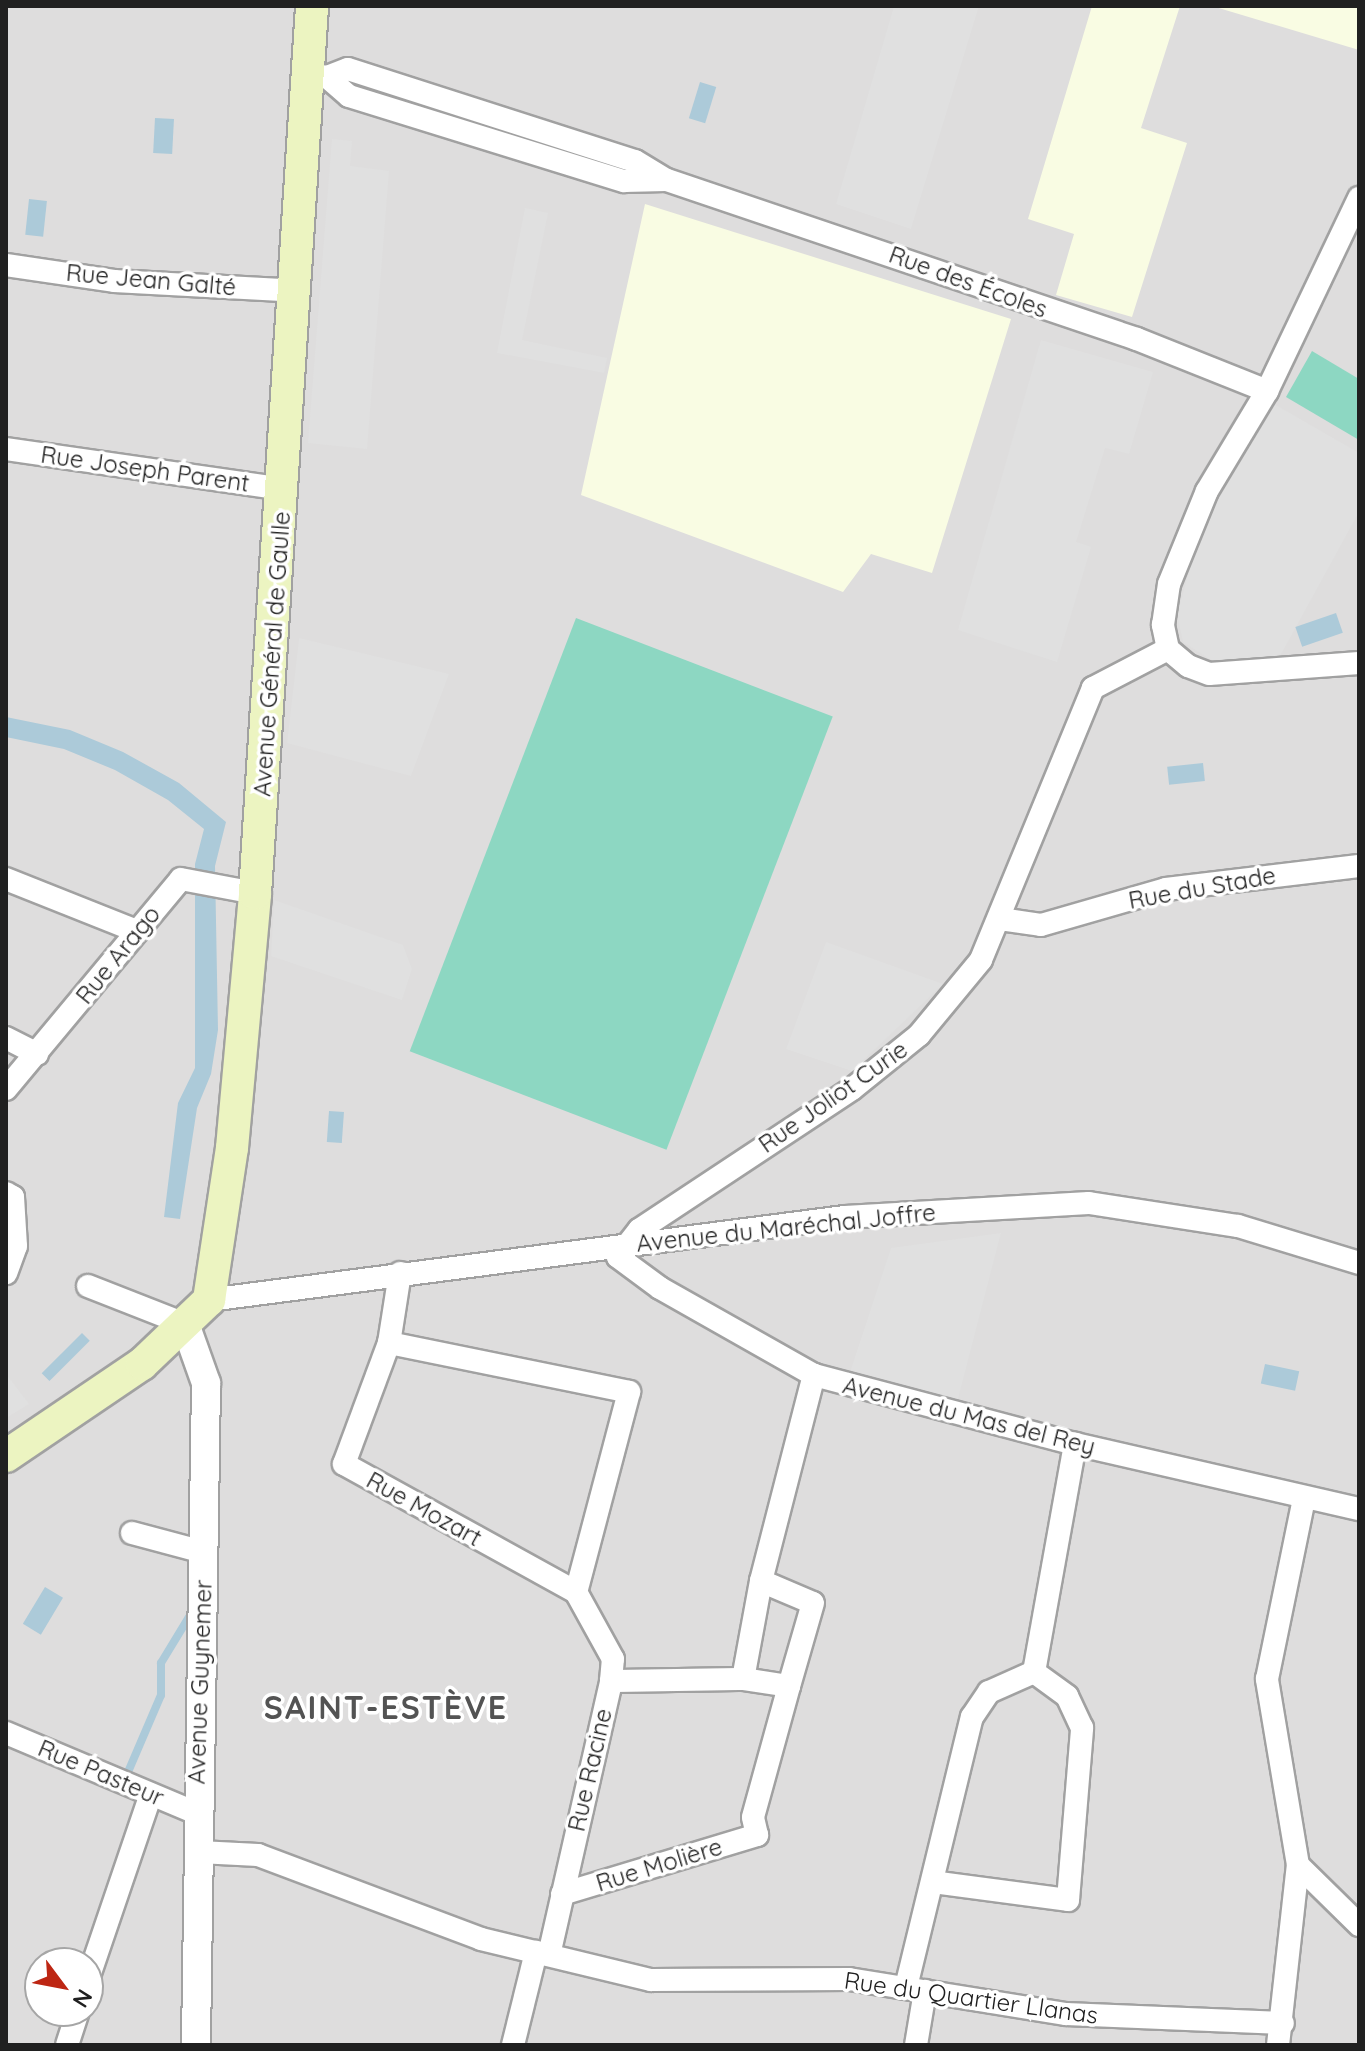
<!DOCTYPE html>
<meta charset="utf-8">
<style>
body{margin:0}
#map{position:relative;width:1365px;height:2051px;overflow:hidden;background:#efeee7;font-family:Quicksand,sans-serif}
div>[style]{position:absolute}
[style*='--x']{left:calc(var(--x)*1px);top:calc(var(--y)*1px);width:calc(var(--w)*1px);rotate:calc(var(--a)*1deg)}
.residential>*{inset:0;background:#dedddd}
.education>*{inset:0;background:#f9fce3}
.pitch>*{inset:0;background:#8dd7c2;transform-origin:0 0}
.parking>*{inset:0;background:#e0e0e0}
.water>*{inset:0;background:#accad9;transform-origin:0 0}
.stream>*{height:8px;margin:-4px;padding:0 4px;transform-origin:4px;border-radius:4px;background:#accad9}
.roads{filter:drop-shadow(2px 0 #a1a1a1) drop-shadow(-2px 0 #a1a1a1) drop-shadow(0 2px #a1a1a1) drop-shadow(0 -2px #a1a1a1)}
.minor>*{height:22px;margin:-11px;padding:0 11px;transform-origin:11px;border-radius:11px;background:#fff}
.tertiary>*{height:28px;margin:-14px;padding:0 14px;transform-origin:14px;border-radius:14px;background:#fff}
.secondary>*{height:32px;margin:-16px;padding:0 16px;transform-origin:16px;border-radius:16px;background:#ecf4c1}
span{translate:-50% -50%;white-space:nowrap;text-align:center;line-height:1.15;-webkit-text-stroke:7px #fff;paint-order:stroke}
.street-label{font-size:24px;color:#202020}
.district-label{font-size:32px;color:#535353;font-weight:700;letter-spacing:2px}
.frame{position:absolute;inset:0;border:8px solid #202020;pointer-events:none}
.north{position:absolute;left:24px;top:1947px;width:80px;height:80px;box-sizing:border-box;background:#fff;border:2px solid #a6a6a6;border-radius:50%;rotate:122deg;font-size:22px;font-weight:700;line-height:32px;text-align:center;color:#202020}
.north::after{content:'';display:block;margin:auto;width:28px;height:36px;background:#bd2613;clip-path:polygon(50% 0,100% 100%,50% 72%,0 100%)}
</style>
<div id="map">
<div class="residential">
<div style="clip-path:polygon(evenodd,6px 6px,1359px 6px,1359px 2045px,6px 2045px,6px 6px,40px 1963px,88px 1963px,88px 2011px,40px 2011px,40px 1963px)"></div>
</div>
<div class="education">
<div style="clip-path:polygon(1092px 6px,1180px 6px,1141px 128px,1187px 143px,1132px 317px,1056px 295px,1074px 234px,1028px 219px)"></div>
<div style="clip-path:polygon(1212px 6px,1359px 6px,1359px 50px)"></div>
<div style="clip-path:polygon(645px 204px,1011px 319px,932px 573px,871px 554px,843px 592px,581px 495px)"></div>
</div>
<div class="pitch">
<div style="clip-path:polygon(1312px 351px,1359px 379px,1359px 440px,1286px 397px)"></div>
<div style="left:576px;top:618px;width:275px;height:464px;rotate:21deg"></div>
</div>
<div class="parking">
<div style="clip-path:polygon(894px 6px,979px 6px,911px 229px,836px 204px)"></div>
<div style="clip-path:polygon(332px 139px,352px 141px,350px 166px,389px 171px,367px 449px,308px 443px)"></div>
<div style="clip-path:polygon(525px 208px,548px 213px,522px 340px,607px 358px,604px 373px,497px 353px)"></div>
<div style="clip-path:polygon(1041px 340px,1153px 372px,1129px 454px,1105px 448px,1076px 542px,1091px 547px,1057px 662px,958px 630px)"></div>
<div style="clip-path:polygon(1274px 404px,1359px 453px,1359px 512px,1279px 658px,1216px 663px,1183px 642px,1177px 615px,1200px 530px)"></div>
<div style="clip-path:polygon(299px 638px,449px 674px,411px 776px,287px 743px)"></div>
<div style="clip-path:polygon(274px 900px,403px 945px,412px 969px,402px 1000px,271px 956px)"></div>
<div style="clip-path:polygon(826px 942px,943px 984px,852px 1071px,786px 1049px)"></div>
<div style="clip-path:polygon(1001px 1233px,957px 1403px,850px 1372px,891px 1248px)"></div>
<div style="clip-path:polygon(6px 1374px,29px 1404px,6px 1418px)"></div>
</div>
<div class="water">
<div style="left:700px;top:82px;width:17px;height:38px;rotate:17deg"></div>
<div style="left:155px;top:118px;width:19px;height:35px;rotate:3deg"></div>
<div style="left:29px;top:199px;width:18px;height:36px;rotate:6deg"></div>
<div style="left:1336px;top:613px;width:21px;height:43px;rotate:71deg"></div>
<div style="clip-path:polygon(6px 717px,70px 730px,123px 752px,179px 783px,226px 822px,215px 866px,218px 1030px,211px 1074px,197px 1108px,180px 1219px,164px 1217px,178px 1103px,195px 1068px,195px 864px,204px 829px,168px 800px,115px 770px,64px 749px,6px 737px)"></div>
<div style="left:1203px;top:763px;width:18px;height:36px;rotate:84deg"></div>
<div style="left:329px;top:1111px;width:15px;height:31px;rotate:4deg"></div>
<div style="left:82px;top:1333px;width:11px;height:57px;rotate:45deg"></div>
<div style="left:1265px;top:1364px;width:35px;height:20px;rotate:12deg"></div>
<div style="left:45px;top:1587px;width:21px;height:43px;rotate:31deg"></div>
</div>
<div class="stream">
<div style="--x:125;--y:1779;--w:91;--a:-66.8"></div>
<div style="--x:161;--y:1695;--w:32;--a:-90"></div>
<div style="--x:161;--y:1663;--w:54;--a:-58.7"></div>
</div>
<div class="roads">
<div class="minor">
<div style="--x:308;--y:74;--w:19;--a:9"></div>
<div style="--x:327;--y:77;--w:22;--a:-21"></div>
<div style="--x:348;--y:69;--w:301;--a:17.8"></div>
<div style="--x:635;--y:161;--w:37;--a:31"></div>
<div style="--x:667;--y:180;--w:496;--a:18.7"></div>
<div style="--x:1137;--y:339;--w:140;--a:21.8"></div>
<div style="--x:327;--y:77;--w:29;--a:41"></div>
<div style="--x:349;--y:96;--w:288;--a:17.2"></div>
<div style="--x:624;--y:181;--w:42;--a:-1.4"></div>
<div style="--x:6;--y:265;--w:109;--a:8.4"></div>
<div style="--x:114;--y:281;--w:182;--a:3.1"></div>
<div style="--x:6;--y:449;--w:280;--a:8.2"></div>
<div style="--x:1168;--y:649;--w:25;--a:-102"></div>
<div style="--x:1163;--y:625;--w:41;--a:-81.7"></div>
<div style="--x:1169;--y:584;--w:100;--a:-67.8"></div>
<div style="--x:1207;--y:491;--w:117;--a:-59"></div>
<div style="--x:1267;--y:391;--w:214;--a:-64.5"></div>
<div style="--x:1359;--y:663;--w:150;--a:175.8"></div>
<div style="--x:1209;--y:674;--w:22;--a:-159"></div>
<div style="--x:1188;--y:666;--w:26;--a:-140"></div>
<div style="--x:1168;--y:649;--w:85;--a:152.5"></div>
<div style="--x:1093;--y:688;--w:294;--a:112.4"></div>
<div style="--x:981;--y:960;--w:97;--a:129.6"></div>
<div style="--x:919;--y:1035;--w:86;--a:141.1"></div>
<div style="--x:852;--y:1089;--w:255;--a:146.5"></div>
<div style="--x:639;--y:1230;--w:34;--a:128"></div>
<div style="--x:618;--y:1257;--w:52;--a:36.4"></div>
<div style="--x:660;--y:1288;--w:177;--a:29.5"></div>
<div style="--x:814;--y:1375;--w:270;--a:14.8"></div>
<div style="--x:1075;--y:1444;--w:291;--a:12.9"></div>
<div style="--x:6;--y:879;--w:141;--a:21.7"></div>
<div style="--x:1000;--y:919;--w:41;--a:8.3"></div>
<div style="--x:1041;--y:925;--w:130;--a:-16.1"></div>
<div style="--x:1166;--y:889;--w:194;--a:-6.8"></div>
<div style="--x:6;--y:1038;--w:35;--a:27"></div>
<div style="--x:6;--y:1089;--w:273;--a:-50.2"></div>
<div style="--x:181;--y:879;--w:75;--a:10.7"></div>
<div style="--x:6;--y:1193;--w:8;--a:30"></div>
<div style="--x:13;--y:1197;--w:49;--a:86.5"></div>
<div style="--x:16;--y:1246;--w:29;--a:110"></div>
<div style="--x:400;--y:1273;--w:71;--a:98.9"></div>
<div style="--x:389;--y:1343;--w:245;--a:11.5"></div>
<div style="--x:629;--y:1392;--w:207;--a:104.8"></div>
<div style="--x:88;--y:1286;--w:104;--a:21.4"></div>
<div style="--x:209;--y:1300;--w:641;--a:-7.44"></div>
<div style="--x:845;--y:1217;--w:244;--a:-3.3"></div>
<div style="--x:1089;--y:1203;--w:151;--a:8.8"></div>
<div style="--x:1238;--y:1226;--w:127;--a:17"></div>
<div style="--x:389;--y:1343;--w:129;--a:110.4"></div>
<div style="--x:344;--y:1464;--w:265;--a:28.9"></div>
<div style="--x:132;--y:1533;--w:73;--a:15"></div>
<div style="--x:761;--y:1581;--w:56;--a:22.9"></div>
<div style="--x:813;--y:1603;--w:86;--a:106.1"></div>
<div style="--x:611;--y:1681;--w:132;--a:-0.9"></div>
<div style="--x:6;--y:1733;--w:206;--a:22.8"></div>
<div style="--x:199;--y:1852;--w:59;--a:2.9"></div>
<div style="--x:258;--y:1855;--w:238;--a:20.6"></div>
<div style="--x:481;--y:1939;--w:175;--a:13.6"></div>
<div style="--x:651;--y:1980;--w:198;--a:-0.3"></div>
<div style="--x:849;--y:1979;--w:220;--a:9.2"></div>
<div style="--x:1066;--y:2014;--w:217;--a:2.4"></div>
<div style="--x:1298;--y:1865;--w:86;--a:44.5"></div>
<div style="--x:933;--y:1882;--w:136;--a:7.6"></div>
<div style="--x:1068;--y:1900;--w:173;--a:-85.3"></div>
<div style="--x:1082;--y:1728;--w:35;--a:-115"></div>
<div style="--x:1067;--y:1696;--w:41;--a:-144"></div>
<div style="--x:562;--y:1894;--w:204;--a:-16.8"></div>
<div style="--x:757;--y:1835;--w:18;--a:-103"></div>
<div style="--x:753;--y:1817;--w:136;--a:-74.6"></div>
<div style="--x:789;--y:1686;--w:47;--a:-171.3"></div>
<div style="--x:743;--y:1679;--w:100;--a:-79.6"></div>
<div style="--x:761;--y:1581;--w:213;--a:-75.6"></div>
<div style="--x:549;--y:1955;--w:281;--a:-77.2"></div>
<div style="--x:611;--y:1681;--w:22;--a:-85"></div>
<div style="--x:613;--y:1659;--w:77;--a:-118.9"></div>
<div style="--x:88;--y:1979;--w:195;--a:-71.2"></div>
<div style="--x:906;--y:1987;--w:278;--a:-76.3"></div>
<div style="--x:972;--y:1717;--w:30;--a:-56"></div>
<div style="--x:989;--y:1692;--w:49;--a:-24"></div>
<div style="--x:1034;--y:1672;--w:232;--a:-79.8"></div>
<div style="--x:67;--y:2045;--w:36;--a:-72"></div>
<div style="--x:513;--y:2045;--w:96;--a:-76.1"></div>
<div style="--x:916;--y:2045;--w:55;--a:-80.5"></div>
<div style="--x:1278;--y:2045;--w:181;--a:-83.7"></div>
<div style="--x:1298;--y:1865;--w:189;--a:-99.5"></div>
<div style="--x:1267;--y:1679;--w:185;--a:-78.4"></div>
</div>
<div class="tertiary">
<div style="--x:185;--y:1324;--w:63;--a:70.4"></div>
<div style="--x:206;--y:1383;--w:662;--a:90.87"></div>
</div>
<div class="secondary">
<div style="--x:6;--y:1456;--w:164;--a:-34.1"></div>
<div style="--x:142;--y:1364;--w:93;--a:-43.7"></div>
<div style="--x:209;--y:1300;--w:154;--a:-81.4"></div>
<div style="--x:232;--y:1148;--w:256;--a:-84.8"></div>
<div style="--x:255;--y:893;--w:889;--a:-86.32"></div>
</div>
</div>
<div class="street-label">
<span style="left:151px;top:280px;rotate:5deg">Rue Jean Galté</span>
<span style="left:968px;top:282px;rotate:20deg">Rue des Écoles</span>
<span style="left:145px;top:469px;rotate:8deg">Rue Joseph Parent</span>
<span style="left:272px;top:654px;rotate:-86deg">Avenue Général de Gaulle</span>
<span style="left:1202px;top:888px;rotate:-10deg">Rue du Stade</span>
<span style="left:118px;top:955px;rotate:-51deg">Rue Arago</span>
<span style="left:833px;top:1097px;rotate:-35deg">Rue Joliot Curie</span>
<span style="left:786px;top:1228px;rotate:-6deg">Avenue du Maréchal Joffre</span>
<span style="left:969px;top:1416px;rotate:14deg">Avenue du Mas del Rey</span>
<span style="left:424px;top:1509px;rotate:29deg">Rue Mozart</span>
<span style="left:200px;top:1682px;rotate:-88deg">Avenue Guynemer</span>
<span style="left:590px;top:1770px;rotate:-77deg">Rue Racine</span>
<span style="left:101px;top:1773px;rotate:23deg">Rue Pasteur</span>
<span style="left:659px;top:1865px;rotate:-17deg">Rue Molière</span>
<span style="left:971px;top:1998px;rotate:8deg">Rue du Quartier Llanas</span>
</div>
<div class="district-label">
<span style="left:386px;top:1707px">SAINT-ESTÈVE</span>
</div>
<div class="frame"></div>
<div class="north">N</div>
</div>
